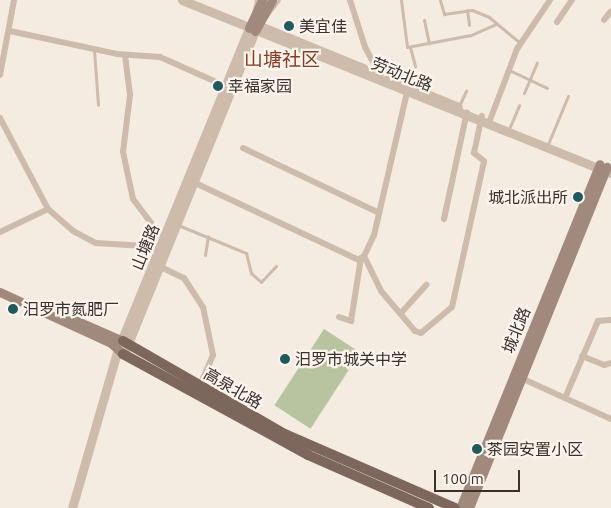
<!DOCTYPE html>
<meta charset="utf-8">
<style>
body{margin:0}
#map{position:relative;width:611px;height:508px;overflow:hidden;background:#f4ebe1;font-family:Ubuntu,"Noto Sans SC",sans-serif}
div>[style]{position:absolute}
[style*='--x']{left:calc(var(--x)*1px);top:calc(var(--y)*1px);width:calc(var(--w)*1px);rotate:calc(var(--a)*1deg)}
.green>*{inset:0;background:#b8c4a0;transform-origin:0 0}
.service>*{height:3px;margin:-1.5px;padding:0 1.5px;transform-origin:1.5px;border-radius:1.5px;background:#cdbbac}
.minor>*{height:6px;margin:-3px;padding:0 3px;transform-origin:3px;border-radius:3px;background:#cdbbac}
.tertiary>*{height:9px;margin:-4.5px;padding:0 4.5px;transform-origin:4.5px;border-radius:4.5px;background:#cdbbac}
.secondary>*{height:9px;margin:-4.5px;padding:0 4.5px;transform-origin:4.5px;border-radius:4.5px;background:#a18a7d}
.primary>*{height:10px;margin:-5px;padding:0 5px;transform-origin:5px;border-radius:5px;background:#7d675c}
.dots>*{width:14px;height:14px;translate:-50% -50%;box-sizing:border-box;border:2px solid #fbf5ee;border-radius:50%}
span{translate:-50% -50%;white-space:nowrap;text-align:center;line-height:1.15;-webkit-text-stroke:4.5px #fbf5ee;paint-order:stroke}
.poi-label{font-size:16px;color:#3b302b}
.left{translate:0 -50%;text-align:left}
.right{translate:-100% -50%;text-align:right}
.street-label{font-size:16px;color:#3b302b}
.quarter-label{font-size:19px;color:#8c3b22}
.scale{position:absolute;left:434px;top:470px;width:86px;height:22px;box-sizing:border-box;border:2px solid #3b302b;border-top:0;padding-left:6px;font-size:15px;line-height:18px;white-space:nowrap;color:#3b302b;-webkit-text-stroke:4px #fbf5ee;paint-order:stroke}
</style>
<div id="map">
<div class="green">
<div style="left:324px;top:329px;width:43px;height:91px;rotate:33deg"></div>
</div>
<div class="service">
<div style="--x:401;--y:0;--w:47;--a:82.7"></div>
<div style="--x:407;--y:47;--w:65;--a:-10.6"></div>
<div style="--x:471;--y:35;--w:27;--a:-24"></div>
<div style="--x:440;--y:0;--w:15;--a:74"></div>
<div style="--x:444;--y:14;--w:28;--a:-8"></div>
<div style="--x:472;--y:10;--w:18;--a:22"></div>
<div style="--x:489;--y:17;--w:40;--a:40"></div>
<div style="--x:467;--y:10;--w:15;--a:82"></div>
<div style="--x:253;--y:14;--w:14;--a:-78"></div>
<div style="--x:424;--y:20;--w:24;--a:78"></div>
<div style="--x:263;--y:21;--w:26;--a:-53"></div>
<div style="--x:410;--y:47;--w:20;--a:75"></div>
<div style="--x:94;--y:50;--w:55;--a:85.8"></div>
<div style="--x:509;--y:70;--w:42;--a:25.3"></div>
<div style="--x:524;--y:93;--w:33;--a:-67"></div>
<div style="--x:459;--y:106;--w:17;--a:-65"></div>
<div style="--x:509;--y:129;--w:26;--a:-67"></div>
<div style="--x:548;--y:144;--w:52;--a:-67.4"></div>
<div style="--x:178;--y:225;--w:74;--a:22.4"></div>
<div style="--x:246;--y:253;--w:21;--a:76"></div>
<div style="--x:251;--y:273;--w:13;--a:42"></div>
<div style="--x:261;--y:282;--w:22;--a:-47"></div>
<div style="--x:205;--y:255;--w:19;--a:-81"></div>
</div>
<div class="minor">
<div style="--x:350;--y:0;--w:49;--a:72.3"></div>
<div style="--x:365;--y:47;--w:27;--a:62"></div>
<div style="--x:604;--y:20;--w:11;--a:-52"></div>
<div style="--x:557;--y:22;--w:27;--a:-56"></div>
<div style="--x:10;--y:31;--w:109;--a:12.1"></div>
<div style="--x:117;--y:54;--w:43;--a:4"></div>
<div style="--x:160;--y:57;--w:69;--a:24"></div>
<div style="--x:125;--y:55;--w:40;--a:82.9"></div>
<div style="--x:130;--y:95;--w:57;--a:97"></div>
<div style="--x:123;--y:152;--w:48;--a:78"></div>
<div style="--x:133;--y:199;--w:51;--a:52.9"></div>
<div style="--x:0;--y:75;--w:76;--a:-79.4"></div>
<div style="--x:408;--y:88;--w:151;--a:103"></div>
<div style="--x:374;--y:235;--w:23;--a:115"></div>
<div style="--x:364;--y:256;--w:39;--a:64"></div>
<div style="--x:381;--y:291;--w:52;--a:49.6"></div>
<div style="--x:415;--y:331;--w:6;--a:18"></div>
<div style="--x:421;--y:333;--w:40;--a:-40"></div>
<div style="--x:452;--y:307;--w:149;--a:-77.6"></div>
<div style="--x:484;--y:161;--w:13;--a:-141"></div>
<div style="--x:474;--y:153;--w:38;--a:-78"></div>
<div style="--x:0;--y:118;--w:103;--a:62.2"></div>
<div style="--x:48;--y:209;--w:33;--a:41"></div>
<div style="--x:73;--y:231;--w:26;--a:28"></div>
<div style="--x:96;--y:243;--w:65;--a:3.5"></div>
<div style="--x:490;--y:120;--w:76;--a:-69.2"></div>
<div style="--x:517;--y:49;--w:59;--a:-56"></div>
<div style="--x:243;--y:148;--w:151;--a:25.5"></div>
<div style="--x:191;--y:181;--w:186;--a:25.2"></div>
<div style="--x:444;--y:219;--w:109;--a:-77.9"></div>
<div style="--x:0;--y:232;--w:53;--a:-25.6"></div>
<div style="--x:161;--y:267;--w:25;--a:26"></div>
<div style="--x:184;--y:278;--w:35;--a:57"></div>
<div style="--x:203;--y:307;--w:49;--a:78.2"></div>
<div style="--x:213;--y:355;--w:34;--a:113"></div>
<div style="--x:401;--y:313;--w:38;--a:-48"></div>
<div style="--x:339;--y:317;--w:13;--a:18"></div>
<div style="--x:351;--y:321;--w:64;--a:-81"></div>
<div style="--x:582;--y:356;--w:24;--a:22"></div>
<div style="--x:604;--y:365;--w:7;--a:-16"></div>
<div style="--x:521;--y:378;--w:99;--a:24.5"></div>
<div style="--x:565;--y:398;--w:84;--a:-66.8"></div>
<div style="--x:598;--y:321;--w:13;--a:-4"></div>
</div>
<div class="tertiary">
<div style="--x:182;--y:0;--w:463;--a:22"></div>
<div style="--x:255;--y:24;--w:219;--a:22.2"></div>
<div style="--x:125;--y:351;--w:345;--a:-67.9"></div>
<div style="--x:72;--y:508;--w:166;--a:-73.9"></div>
<div style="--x:118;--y:349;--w:347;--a:-67.8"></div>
</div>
<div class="secondary">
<div style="--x:249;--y:28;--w:31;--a:-65"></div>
<div style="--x:255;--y:31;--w:35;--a:-61"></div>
<div style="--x:0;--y:292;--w:122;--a:24.7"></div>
<div style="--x:111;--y:343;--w:16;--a:43"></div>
<div style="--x:66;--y:316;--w:62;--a:23.7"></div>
<div style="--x:460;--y:508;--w:371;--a:-67.9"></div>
<div style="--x:469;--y:508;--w:368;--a:-68"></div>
</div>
<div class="primary">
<div style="--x:123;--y:341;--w:187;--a:29.9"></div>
<div style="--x:285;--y:434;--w:185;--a:23.5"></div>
<div style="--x:123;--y:354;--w:211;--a:28.6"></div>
<div style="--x:308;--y:455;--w:132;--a:23.7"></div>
</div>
<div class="dots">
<div style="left:289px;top:26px;background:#1f5a5e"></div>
<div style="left:218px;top:86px;background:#1f5a5e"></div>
<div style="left:578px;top:197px;background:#1f5a5e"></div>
<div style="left:13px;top:309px;background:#1f5a5e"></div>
<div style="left:285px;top:359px;background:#1f5a5e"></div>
<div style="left:477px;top:449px;background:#1f5a5e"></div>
</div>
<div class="poi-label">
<span class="left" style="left:299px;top:26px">美宜佳</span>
<span class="left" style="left:228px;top:86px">幸福家园</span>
<span class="right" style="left:568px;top:197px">城北派出所</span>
<span class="left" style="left:23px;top:309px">汨罗市氮肥厂</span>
<span class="left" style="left:295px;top:359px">汨罗市城关中学</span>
<span class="left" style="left:487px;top:449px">茶园安置小区</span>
</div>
<div class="street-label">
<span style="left:402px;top:74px;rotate:22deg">劳动北路</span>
<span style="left:145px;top:247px;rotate:-68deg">山塘路</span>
<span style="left:516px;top:330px;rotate:-68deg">城北路</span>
<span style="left:233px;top:388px;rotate:30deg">高泉北路</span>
</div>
<div class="quarter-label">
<span style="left:282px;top:60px">山塘社区</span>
</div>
<div class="scale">100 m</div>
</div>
